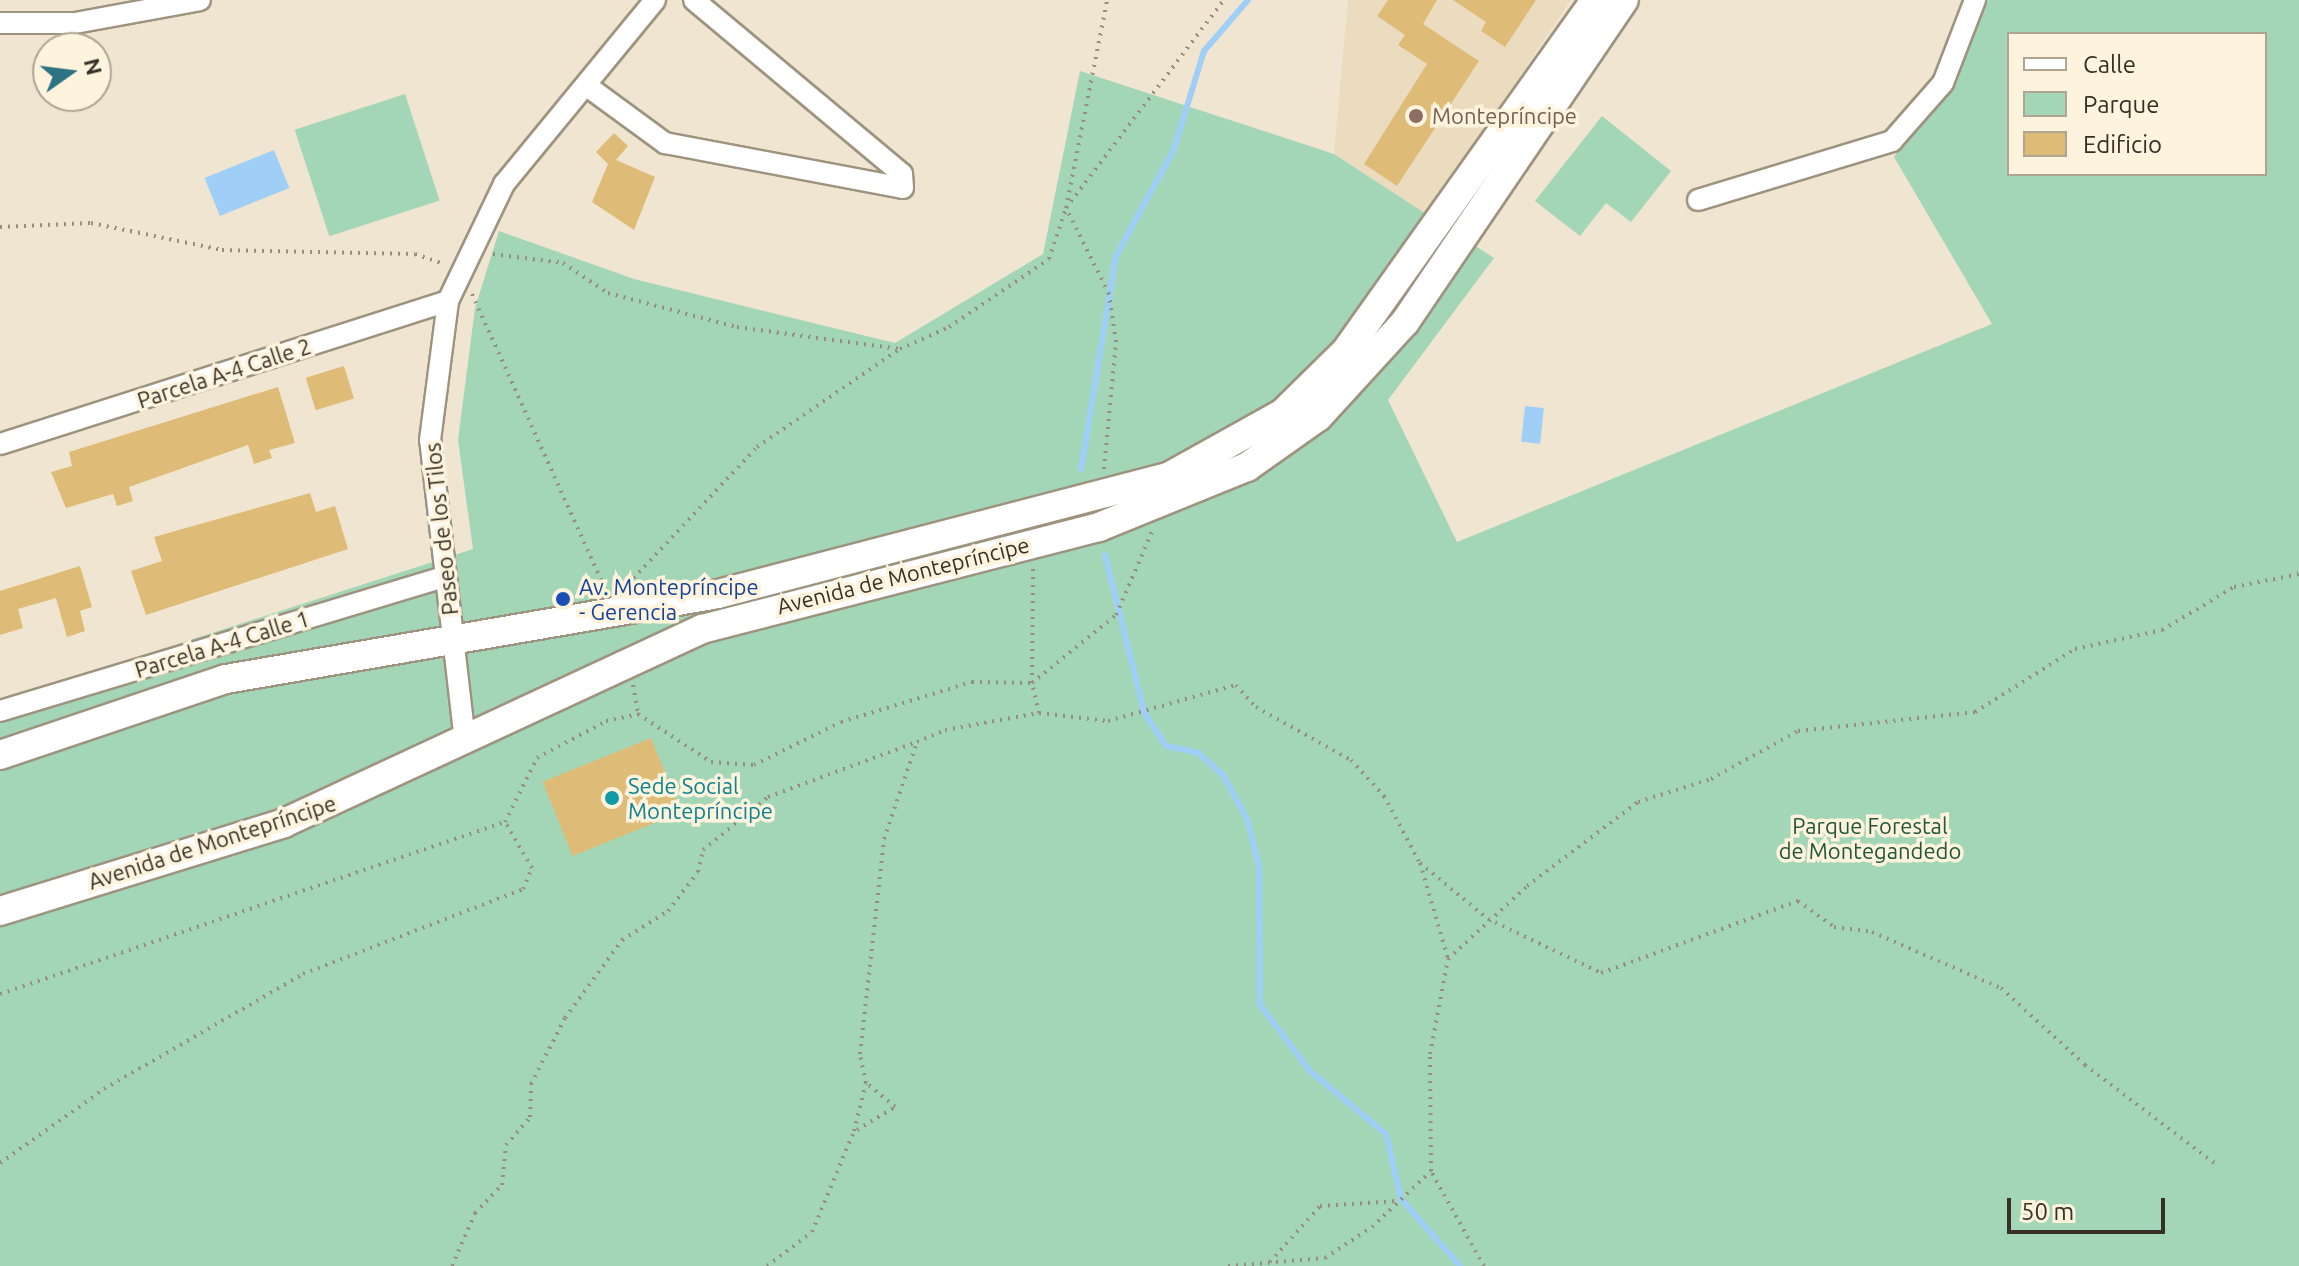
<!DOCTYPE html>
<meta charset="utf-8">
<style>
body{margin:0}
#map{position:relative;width:2299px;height:1266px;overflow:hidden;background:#f0e5d0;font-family:Ubuntu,sans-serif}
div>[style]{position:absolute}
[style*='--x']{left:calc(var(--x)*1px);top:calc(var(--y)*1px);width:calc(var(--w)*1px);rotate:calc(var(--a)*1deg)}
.built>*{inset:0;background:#ebdcc0}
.green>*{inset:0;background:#a3d6b6;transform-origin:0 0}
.water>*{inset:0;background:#9fcff7;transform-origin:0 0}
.stream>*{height:6px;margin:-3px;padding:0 3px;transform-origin:3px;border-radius:3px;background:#9fcff7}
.building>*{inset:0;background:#debc78;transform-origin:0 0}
.path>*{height:4px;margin-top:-2px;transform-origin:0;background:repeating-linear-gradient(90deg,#968e7f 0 2px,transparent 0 8px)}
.roads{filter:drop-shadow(2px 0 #9d937f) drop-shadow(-2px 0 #9d937f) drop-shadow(0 2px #9d937f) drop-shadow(0 -2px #9d937f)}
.street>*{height:20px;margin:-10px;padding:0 10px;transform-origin:10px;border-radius:10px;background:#fff}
.secondary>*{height:28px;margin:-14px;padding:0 14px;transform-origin:14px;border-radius:14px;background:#fff}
.dots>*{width:22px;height:22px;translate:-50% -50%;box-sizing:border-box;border:4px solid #fef3dd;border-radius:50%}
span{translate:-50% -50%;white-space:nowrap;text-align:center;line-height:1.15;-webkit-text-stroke:7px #fef3dd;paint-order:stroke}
.education-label{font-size:22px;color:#785e54}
.left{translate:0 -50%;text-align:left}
.street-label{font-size:22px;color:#353028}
.transit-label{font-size:22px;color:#164399}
.culture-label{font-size:22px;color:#0d838f}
.park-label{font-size:22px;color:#205639}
.legend{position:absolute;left:2007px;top:32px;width:260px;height:144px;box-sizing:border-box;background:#fef3dd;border:2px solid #aea595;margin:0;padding:10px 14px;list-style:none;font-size:24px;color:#353028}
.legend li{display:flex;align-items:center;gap:16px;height:40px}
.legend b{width:40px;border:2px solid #aea595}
.north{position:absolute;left:32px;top:32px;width:80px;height:80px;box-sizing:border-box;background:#fef3dd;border:2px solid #aea595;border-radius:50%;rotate:76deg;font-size:22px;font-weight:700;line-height:32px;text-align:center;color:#353028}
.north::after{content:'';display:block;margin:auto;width:28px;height:36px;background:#2e7382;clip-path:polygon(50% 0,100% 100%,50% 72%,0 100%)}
.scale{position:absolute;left:2007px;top:1198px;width:158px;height:36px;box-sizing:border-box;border:4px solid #353028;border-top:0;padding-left:10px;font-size:24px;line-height:28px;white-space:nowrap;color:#353028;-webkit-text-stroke:6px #fef3dd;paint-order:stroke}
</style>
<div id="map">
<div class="built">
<div style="clip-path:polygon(1348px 0,1571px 0,1427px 214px,1334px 154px)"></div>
</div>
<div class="green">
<div style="clip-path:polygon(evenodd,1982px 0,2299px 0,2299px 1266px,0 1266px,0 701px,473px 549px,458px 440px,475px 308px,499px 231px,634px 279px,895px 343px,1043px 254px,1080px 71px,1334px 154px,1494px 258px,1388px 400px,1457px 542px,1992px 324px,1894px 157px,1982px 0,2009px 34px,2265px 34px,2265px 174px,2009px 174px,2009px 34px)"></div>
<div style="left:405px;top:94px;width:112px;height:116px;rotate:72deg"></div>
<div style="clip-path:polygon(1602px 116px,1671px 171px,1631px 222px,1606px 203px,1580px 236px,1535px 201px)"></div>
</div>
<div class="water">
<div style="left:274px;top:150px;width:41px;height:75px;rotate:68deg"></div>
<div style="left:1525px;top:406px;width:19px;height:36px;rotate:6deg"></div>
</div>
<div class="stream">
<div style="--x:1081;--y:469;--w:216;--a:-80.7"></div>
<div style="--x:1116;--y:256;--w:122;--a:-61.5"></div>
<div style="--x:1174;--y:149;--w:102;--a:-73"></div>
<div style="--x:1204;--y:51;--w:67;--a:-49.2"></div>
<div style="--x:1105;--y:555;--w:162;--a:76"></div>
<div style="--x:1144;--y:712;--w:40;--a:57.1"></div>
<div style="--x:1166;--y:746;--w:33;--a:12"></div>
<div style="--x:1198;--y:753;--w:33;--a:41"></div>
<div style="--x:1223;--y:775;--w:50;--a:61.4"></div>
<div style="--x:1247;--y:819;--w:49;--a:75.7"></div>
<div style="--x:1259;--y:866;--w:139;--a:89.6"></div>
<div style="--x:1260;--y:1005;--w:83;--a:52.9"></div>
<div style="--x:1310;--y:1071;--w:99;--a:39.7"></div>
<div style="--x:1386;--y:1134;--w:67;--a:77"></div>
<div style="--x:1401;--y:1199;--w:89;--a:48.6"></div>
</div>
<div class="building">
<div style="clip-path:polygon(1388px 0,1437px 0,1423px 24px,1479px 61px,1397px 186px,1364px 164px,1427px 64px,1398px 45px,1405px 35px,1377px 16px)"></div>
<div style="clip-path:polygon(1453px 0,1536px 0,1505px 47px,1481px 31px,1486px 22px)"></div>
<div style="clip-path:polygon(614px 133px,628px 146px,616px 160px,655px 177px,634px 230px,592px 202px,608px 164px,596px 152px)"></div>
<div style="left:344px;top:366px;width:34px;height:40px;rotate:73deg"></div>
<div style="clip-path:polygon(278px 387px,295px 443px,269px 450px,272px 458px,254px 464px,248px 445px,129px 487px,133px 501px,117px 506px,113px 494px,66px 508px,51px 472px,72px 466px,69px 452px)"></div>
<div style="clip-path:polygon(310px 493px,316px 512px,335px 506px,348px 549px,146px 615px,131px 571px,162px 561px,154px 537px)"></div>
<div style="clip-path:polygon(80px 566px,92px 607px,80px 611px,85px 631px,67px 637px,56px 598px,18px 609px,23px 628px,0 635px,0 591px)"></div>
<div style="left:651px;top:738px;width:80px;height:117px;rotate:68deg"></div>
</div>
<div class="path">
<div style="--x:0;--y:227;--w:91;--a:-2.5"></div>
<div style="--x:91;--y:223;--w:134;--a:11.6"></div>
<div style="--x:222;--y:250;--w:193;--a:1.2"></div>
<div style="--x:415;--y:254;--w:31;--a:19"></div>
<div style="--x:493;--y:254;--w:71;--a:7.3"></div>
<div style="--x:563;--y:263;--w:54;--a:33.7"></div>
<div style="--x:608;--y:293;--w:133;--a:14.8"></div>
<div style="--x:737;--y:327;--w:164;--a:7.7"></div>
<div style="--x:900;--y:349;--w:54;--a:-24.2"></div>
<div style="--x:949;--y:327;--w:121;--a:-34.2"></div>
<div style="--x:1049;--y:259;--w:54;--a:-71.6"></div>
<div style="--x:1066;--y:208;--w:261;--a:-52.8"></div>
<div style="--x:472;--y:294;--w:324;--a:65.7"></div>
<div style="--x:1104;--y:469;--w:128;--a:-84.6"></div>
<div style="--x:1116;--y:342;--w:49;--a:-98.3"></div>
<div style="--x:1109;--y:294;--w:96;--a:-116.6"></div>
<div style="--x:1066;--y:208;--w:212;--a:-78.8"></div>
<div style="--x:628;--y:584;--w:188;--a:-46.7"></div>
<div style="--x:757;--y:447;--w:171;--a:-34.5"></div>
<div style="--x:633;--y:685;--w:29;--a:80"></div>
<div style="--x:1039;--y:713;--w:69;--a:6.6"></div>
<div style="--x:1108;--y:721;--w:133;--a:-15.7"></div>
<div style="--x:1236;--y:685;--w:30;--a:48"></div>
<div style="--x:1256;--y:707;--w:109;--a:29.2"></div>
<div style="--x:1351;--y:760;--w:49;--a:47.5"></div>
<div style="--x:1384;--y:796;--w:76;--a:61.8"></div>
<div style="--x:1420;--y:863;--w:100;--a:73.7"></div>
<div style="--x:1420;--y:863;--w:88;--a:39.5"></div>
<div style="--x:1488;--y:919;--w:125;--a:25.5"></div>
<div style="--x:1601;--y:973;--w:210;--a:-20.1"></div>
<div style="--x:1798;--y:901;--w:44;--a:35.8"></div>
<div style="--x:1834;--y:927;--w:38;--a:7"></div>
<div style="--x:1872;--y:932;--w:141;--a:23.5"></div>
<div style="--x:2001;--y:988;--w:114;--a:42.5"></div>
<div style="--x:2085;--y:1065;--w:167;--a:37.2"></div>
<div style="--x:0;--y:994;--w:533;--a:-18.81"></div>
<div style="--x:505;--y:822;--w:72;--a:-63.4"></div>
<div style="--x:537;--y:758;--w:78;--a:-28.2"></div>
<div style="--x:606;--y:721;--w:33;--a:-12"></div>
<div style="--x:638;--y:714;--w:87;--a:33.3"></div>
<div style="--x:711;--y:762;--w:43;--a:4"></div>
<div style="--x:754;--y:765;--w:97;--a:-26.3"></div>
<div style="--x:841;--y:722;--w:137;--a:-17"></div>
<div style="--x:972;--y:682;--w:60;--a:1"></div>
<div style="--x:1032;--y:683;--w:115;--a:-89.5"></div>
<div style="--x:857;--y:1130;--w:44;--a:-31.2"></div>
<div style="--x:895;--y:1107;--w:38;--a:-140"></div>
<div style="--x:0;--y:1163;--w:128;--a:-35.4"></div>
<div style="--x:104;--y:1089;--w:230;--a:-30"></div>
<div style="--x:303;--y:974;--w:236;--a:-21.1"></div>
<div style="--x:523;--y:889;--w:23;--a:-67"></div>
<div style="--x:532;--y:868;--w:53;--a:-120.4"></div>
<div style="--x:1270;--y:1262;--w:75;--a:-48.2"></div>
<div style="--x:1320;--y:1206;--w:77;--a:-3.7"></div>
<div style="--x:452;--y:1266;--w:58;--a:-66.5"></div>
<div style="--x:475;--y:1213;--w:39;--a:-46"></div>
<div style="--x:502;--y:1185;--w:40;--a:-84.3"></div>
<div style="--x:506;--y:1145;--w:37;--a:-49"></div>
<div style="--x:530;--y:1117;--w:33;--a:-88"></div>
<div style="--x:531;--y:1084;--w:74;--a:-62.7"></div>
<div style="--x:565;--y:1018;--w:97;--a:-53.8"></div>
<div style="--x:622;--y:940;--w:54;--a:-32.2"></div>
<div style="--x:668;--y:911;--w:49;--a:-52.4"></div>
<div style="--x:698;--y:872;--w:23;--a:-77"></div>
<div style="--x:703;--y:850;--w:84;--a:-39.2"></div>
<div style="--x:768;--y:797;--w:159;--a:-20.3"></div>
<div style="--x:767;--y:1266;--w:56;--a:-37.1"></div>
<div style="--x:812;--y:1232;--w:109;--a:-67.4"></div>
<div style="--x:854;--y:1131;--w:49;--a:-76"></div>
<div style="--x:866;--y:1083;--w:30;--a:-102"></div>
<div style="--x:860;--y:1054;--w:216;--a:-83.6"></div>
<div style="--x:884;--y:839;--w:102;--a:-71.2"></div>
<div style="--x:917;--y:742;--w:30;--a:-23"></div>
<div style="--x:945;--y:730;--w:96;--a:-10.3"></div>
<div style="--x:1039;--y:713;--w:31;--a:-103"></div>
<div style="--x:1032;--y:683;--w:108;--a:-39"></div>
<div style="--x:1116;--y:615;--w:90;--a:-66.6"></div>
<div style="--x:1228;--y:1266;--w:97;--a:-4.7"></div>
<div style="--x:1325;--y:1258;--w:56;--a:-33.4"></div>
<div style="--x:1372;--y:1227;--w:81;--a:-43.5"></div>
<div style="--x:1484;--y:1266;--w:109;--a:-119.2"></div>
<div style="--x:1431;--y:1171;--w:117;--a:-90.5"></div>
<div style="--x:1430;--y:1054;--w:97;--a:-79.3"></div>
<div style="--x:1448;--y:959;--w:108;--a:-42.7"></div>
<div style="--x:1527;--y:886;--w:139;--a:-37.1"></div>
<div style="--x:1638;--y:802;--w:77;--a:-17.5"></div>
<div style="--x:1711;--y:779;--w:99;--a:-28.9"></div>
<div style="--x:1798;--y:731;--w:178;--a:-6.1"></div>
<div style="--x:1975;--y:712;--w:118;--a:-32.2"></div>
<div style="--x:2075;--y:649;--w:89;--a:-12.3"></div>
<div style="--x:2162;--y:630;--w:84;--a:-30.8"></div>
<div style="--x:2234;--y:587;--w:66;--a:-11.3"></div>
</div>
<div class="roads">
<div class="street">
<div style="--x:0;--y:23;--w:75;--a:0"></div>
<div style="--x:75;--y:23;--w:127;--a:-10.4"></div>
<div style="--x:587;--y:86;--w:97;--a:36.2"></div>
<div style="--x:665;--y:143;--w:242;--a:10.7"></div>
<div style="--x:903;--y:188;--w:14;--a:-94"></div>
<div style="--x:902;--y:174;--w:271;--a:-140.1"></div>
<div style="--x:1698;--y:200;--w:203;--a:-16.9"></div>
<div style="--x:1892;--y:141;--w:77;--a:-48.7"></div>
<div style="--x:1943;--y:83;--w:89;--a:-68.9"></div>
<div style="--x:0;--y:444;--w:470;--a:-17.7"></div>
<div style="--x:0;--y:711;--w:464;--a:-16.8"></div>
<div style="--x:465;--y:741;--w:303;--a:-96.6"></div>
<div style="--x:430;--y:440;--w:140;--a:-82.6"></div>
<div style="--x:448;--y:301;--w:130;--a:-64.4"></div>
<div style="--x:504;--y:184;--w:238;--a:-50.6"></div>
</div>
<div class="secondary">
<div style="--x:0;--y:755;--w:238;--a:-18.6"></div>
<div style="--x:226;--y:679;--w:499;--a:-9.8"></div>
<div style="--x:718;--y:594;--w:467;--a:-14.6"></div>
<div style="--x:1170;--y:476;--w:129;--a:-29.1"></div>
<div style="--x:1283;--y:413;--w:88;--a:-44.5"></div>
<div style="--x:1346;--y:351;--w:430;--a:-54.6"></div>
<div style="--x:0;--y:911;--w:297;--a:-17.2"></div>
<div style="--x:284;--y:823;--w:461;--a:-24.9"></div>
<div style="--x:702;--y:629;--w:410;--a:-14.4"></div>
<div style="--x:1099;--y:527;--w:160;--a:-22.1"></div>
<div style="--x:1247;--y:467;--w:87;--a:-35.2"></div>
<div style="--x:1318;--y:417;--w:129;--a:-47.5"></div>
<div style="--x:1405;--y:322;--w:389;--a:-55.8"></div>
</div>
</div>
<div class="dots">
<div style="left:1416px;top:116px;background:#8d6e63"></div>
<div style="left:563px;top:599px;background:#1a4fb4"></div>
<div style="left:612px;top:798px;background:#0f9aa8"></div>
</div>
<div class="education-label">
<span class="left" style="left:1432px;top:116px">Montepríncipe</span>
</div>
<div class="street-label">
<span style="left:224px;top:373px;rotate:-18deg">Parcela A-4 Calle 2</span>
<span style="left:441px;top:529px;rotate:-96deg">Paseo de los Tilos</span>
<span style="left:903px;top:575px;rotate:-14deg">Avenida de Montepríncipe</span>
<span style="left:222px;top:644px;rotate:-17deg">Parcela A-4 Calle 1</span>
<span style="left:212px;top:842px;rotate:-18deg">Avenida de Montepríncipe</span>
</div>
<div class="transit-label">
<span class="left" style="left:579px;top:599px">Av. Montepríncipe<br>- Gerencia</span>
</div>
<div class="culture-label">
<span class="left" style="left:628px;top:798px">Sede Social<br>Montepríncipe</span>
</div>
<div class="park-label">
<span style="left:1870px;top:838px">Parque Forestal<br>de Montegandedo</span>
</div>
<ul class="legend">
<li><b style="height:10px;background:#fff"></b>Calle</li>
<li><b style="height:22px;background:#a3d6b6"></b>Parque</li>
<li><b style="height:22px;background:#debc78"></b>Edificio</li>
</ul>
<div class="north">N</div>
<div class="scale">50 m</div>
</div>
